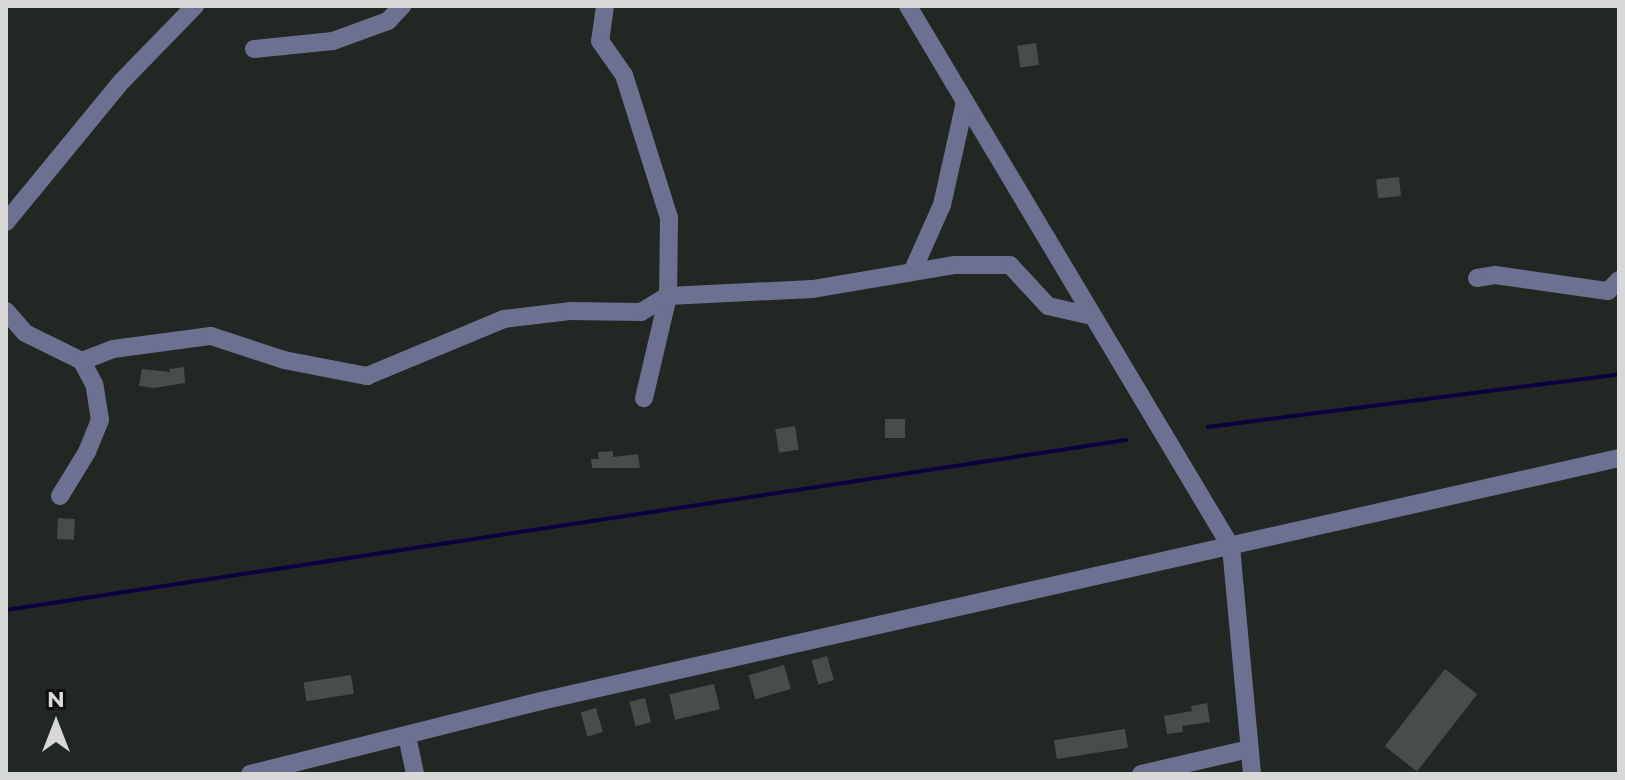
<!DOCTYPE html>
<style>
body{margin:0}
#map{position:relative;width:1625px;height:780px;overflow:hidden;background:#232723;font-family:Montserrat,sans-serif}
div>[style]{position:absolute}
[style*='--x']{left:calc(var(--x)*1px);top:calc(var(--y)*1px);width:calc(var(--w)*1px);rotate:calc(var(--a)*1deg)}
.stream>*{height:4px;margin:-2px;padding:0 2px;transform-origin:2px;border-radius:2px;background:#0b003f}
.building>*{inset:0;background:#494d49;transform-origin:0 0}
.minor>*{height:18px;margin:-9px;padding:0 9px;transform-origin:9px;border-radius:9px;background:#6c7192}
span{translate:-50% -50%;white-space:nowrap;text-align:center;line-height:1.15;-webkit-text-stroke:7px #0e0f0e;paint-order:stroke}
.frame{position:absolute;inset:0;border:8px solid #d7d9d7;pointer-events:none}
.north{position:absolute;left:16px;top:684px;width:80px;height:80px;-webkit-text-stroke:6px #0e0f0e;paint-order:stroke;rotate:0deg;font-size:22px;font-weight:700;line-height:32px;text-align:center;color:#d7d9d7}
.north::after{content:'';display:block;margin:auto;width:28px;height:36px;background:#d7d9d7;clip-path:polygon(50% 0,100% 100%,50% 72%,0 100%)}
</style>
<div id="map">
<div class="stream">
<div style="--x:1208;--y:427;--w:414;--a:-7.3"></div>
<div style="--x:6;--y:610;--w:1133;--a:-8.63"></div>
</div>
<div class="building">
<div style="left:1036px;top:43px;width:22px;height:19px;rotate:82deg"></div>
<div style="left:1399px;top:177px;width:19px;height:23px;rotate:84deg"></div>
<div style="clip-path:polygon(184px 367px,185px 383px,154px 388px,139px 386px,142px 369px,170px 372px,169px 369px)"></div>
<div style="left:885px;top:419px;width:20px;height:19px"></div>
<div style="left:795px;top:426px;width:24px;height:20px;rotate:81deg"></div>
<div style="clip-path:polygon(613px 451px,613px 457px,638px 454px,640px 468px,592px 468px,591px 459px,599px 459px,598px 452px)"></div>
<div style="left:58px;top:518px;width:17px;height:21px;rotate:3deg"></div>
<div style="left:827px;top:656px;width:25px;height:16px;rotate:74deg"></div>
<div style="left:784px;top:665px;width:25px;height:37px;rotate:74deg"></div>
<div style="left:1445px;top:669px;width:41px;height:98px;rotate:38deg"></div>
<div style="left:351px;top:675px;width:19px;height:48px;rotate:81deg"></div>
<div style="left:714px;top:684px;width:26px;height:46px;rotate:77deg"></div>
<div style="left:645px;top:698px;width:25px;height:16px;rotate:76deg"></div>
<div style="clip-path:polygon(1207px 703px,1210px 722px,1182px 726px,1183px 732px,1167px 734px,1164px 716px,1192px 711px,1191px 706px)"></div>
<div style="left:596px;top:708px;width:25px;height:16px;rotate:74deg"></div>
<div style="left:1125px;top:729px;width:19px;height:72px;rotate:81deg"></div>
</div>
<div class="minor">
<div style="--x:605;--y:6;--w:35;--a:98"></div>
<div style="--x:600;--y:41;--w:42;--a:54.8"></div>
<div style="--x:624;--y:75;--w:150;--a:72.5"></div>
<div style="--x:669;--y:218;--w:78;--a:90.7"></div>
<div style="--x:668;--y:296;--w:105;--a:103.2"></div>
<div style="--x:908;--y:6;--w:630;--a:59.16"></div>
<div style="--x:1231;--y:547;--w:228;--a:84.7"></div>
<div style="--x:254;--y:49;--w:79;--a:-5.8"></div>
<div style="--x:333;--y:41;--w:59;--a:-20"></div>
<div style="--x:388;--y:21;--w:21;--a:-47"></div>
<div style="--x:6;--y:222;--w:183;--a:-50.6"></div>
<div style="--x:122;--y:81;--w:105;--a:-45.8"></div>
<div style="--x:913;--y:270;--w:71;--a:-66"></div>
<div style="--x:942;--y:205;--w:106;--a:-77.4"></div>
<div style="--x:1477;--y:278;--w:18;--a:-9"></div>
<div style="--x:1495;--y:275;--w:114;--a:8.1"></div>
<div style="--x:1608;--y:291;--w:16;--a:-45"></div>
<div style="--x:6;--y:311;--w:29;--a:49"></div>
<div style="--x:25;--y:333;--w:64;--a:26.2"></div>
<div style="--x:60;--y:496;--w:52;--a:-58.5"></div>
<div style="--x:87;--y:452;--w:35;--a:-68"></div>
<div style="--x:100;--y:420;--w:36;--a:-99"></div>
<div style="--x:94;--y:384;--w:26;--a:-118"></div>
<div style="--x:82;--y:361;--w:33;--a:-21"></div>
<div style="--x:113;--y:349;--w:99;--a:-7.6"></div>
<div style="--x:211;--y:336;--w:77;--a:18.2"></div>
<div style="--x:284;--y:360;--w:85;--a:10.9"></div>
<div style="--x:367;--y:376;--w:148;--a:-22.6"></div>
<div style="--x:504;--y:319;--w:66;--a:-6.9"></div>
<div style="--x:570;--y:311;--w:71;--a:0.8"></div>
<div style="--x:641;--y:312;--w:31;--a:-31"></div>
<div style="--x:668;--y:296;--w:145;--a:-2.8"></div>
<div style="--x:813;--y:289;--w:144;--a:-9.6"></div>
<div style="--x:955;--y:265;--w:55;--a:0"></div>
<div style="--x:1010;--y:265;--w:56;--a:47.2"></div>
<div style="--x:1048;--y:306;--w:45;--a:12.8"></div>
<div style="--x:407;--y:736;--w:39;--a:78"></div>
<div style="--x:250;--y:774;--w:300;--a:-14.1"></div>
<div style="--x:541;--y:701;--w:1105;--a:-12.7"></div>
<div style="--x:1141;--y:774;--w:111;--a:-13"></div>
</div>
<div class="frame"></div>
<div class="north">N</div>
</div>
